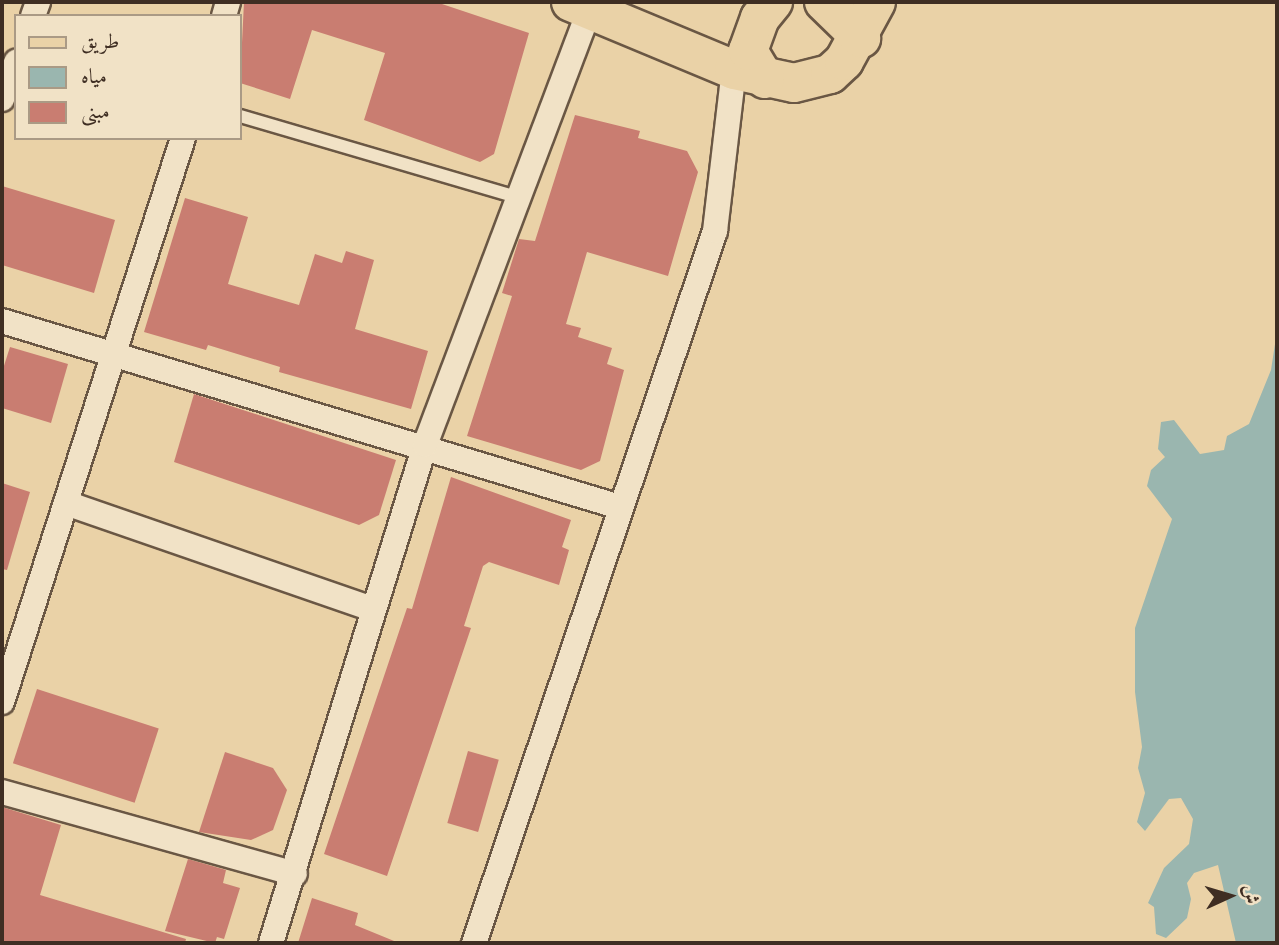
<!DOCTYPE html>
<meta charset="utf-8">
<style>
body{margin:0}
#map{position:relative;width:1279px;height:945px;overflow:hidden;background:#ead2a7;font-family:"IM FELL Double Pica",Amiri,serif}
div>[style]{position:absolute}
[style*='--x']{left:calc(var(--x)*1px);top:calc(var(--y)*1px);width:calc(var(--w)*1px);rotate:calc(var(--a)*1deg)}
.water>*{inset:0;background:#9ab6af}
.building>*{inset:0;background:#c97d71;transform-origin:0 0}
.roads{filter:drop-shadow(2px 0 #6a5744) drop-shadow(-2px 0 #6a5744) drop-shadow(0 2px #6a5744) drop-shadow(0 -2px #6a5744)}
.service>*{height:12px;margin:-6px;padding:0 6px;transform-origin:6px;border-radius:6px;background:#f1e2c6}
.minor>*{height:24px;margin:-12px;padding:0 12px;transform-origin:12px;border-radius:12px;background:#f1e2c6}
.primary>*{height:38px;margin:-19px;padding:0 19px;transform-origin:19px;border-radius:19px;background:#ead2a7}
span{translate:-50% -50%;white-space:nowrap;text-align:center;line-height:1.15;-webkit-text-stroke:6px #f1e2c6;paint-order:stroke}
.frame{position:absolute;inset:0;border:4px solid #3f2e23;pointer-events:none}
.legend{position:absolute;left:14px;top:14px;width:228px;height:126px;box-sizing:border-box;background:#f1e2c6;border:2px solid #aa9a85;margin:0;padding:9px 12px;list-style:none;font-size:21px;color:#3f2e23}
.legend li{display:flex;align-items:center;gap:14px;height:35px}
.legend b{width:35px;border:2px solid #aa9a85}
.north{position:absolute;left:1195px;top:861px;width:70px;height:70px;-webkit-text-stroke:5px #f1e2c6;paint-order:stroke;rotate:86deg;font-size:19px;font-weight:700;line-height:28px;text-align:center;color:#3f2e23}
.north::after{content:'';display:block;margin:auto;width:24px;height:32px;background:#3f2e23;clip-path:polygon(50% 0,100% 100%,50% 72%,0 100%)}
</style>
<div id="map">
<div class="water">
<div style="clip-path:polygon(1277px 331px,1277px 943px,1236px 943px,1218px 865px,1194px 873px,1187px 883px,1191px 899px,1187px 918px,1166px 938px,1156px 934px,1154px 907px,1148px 903px,1164px 868px,1189px 844px,1193px 819px,1181px 798px,1169px 799px,1145px 831px,1137px 822px,1145px 793px,1138px 768px,1142px 747px,1135px 692px,1135px 628px,1172px 519px,1147px 486px,1151px 470px,1165px 457px,1158px 449px,1161px 422px,1174px 420px,1200px 454px,1224px 450px,1227px 436px,1249px 424px,1271px 370px)"></div>
</div>
<div class="building">
<div style="clip-path:polygon(244px 2px,436px 2px,529px 33px,494px 154px,480px 162px,364px 120px,385px 53px,312px 30px,290px 99px,240px 83px)"></div>
<div style="clip-path:polygon(575px 115px,640px 131px,638px 138px,687px 151px,698px 172px,668px 276px,587px 252px,566px 324px,581px 328px,578px 337px,612px 348px,607px 364px,624px 370px,600px 461px,581px 470px,467px 436px,512px 296px,502px 293px,519px 239px,535px 241px)"></div>
<div style="clip-path:polygon(2px 186px,115px 220px,94px 293px,2px 265px)"></div>
<div style="clip-path:polygon(185px 198px,248px 217px,228px 284px,299px 305px,315px 254px,342px 263px,346px 251px,374px 260px,355px 329px,428px 351px,411px 409px,279px 372px,280px 367px,208px 345px,206px 350px,144px 332px)"></div>
<div style="clip-path:polygon(10px 347px,68px 364px,51px 423px,2px 408px,2px 372px)"></div>
<div style="clip-path:polygon(194px 394px,396px 460px,379px 515px,359px 525px,174px 462px)"></div>
<div style="clip-path:polygon(451px 477px,571px 520px,562px 547px,569px 550px,559px 585px,489px 562px,483px 566px,464px 626px,471px 628px,387px 876px,324px 854px,407px 608px,412px 609px)"></div>
<div style="clip-path:polygon(2px 483px,30px 492px,7px 570px,2px 569px)"></div>
<div style="left:37px;top:689px;width:128px;height:78px;rotate:18deg"></div>
<div style="left:468px;top:751px;width:32px;height:75px;rotate:16deg"></div>
<div style="clip-path:polygon(225px 752px,273px 768px,287px 790px,273px 830px,251px 840px,199px 832px)"></div>
<div style="clip-path:polygon(2px 807px,61px 825px,40px 895px,186px 939px,185px 943px,2px 943px)"></div>
<div style="clip-path:polygon(188px 859px,226px 870px,223px 883px,240px 888px,224px 939px,217px 937px,215px 943px,165px 931px)"></div>
<div style="clip-path:polygon(312px 898px,358px 913px,355px 925px,399px 943px,298px 943px)"></div>
</div>
<div class="roads">
<div class="service">
<div style="--x:240;--y:116;--w:292;--a:16.3"></div>
</div>
<div class="minor">
<div style="--x:33;--y:16;--w:15;--a:-70"></div>
<div style="--x:224;--y:16;--w:15;--a:-74"></div>
<div style="--x:2;--y:99;--w:40;--a:-69"></div>
<div style="--x:2;--y:321;--w:645;--a:16.75"></div>
<div style="--x:66;--y:503;--w:324;--a:19.1"></div>
<div style="--x:2;--y:702;--w:592;--a:-72.21"></div>
<div style="--x:2;--y:792;--w:304;--a:15.6"></div>
<div style="--x:271;--y:943;--w:521;--a:-72.82"></div>
<div style="--x:425;--y:445;--w:467;--a:-69.3"></div>
<div style="--x:474;--y:943;--w:752;--a:-71.3"></div>
<div style="--x:715;--y:231;--w:162;--a:-83.3"></div>
</div>
<div class="primary">
<div style="--x:571;--y:2;--w:177;--a:22.6"></div>
<div style="--x:734;--y:70;--w:61;--a:12.2"></div>
<div style="--x:794;--y:83;--w:37;--a:-14"></div>
<div style="--x:830;--y:74;--w:19;--a:-43"></div>
<div style="--x:844;--y:61;--w:67;--a:-61.5"></div>
<div style="--x:824;--y:2;--w:52;--a:44.2"></div>
<div style="--x:765;--y:79;--w:33;--a:-121"></div>
<div style="--x:748;--y:51;--w:35;--a:-70"></div>
<div style="--x:760;--y:18;--w:21;--a:-51"></div>
</div>
</div>
<div class="frame"></div>
<ul class="legend">
<li><b style="height:9px;background:#ead2a7"></b>طريق</li>
<li><b style="height:19px;background:#9ab6af"></b>مياه</li>
<li><b style="height:19px;background:#c97d71"></b>مبنى</li>
</ul>
<div class="north">ش</div>
</div>
